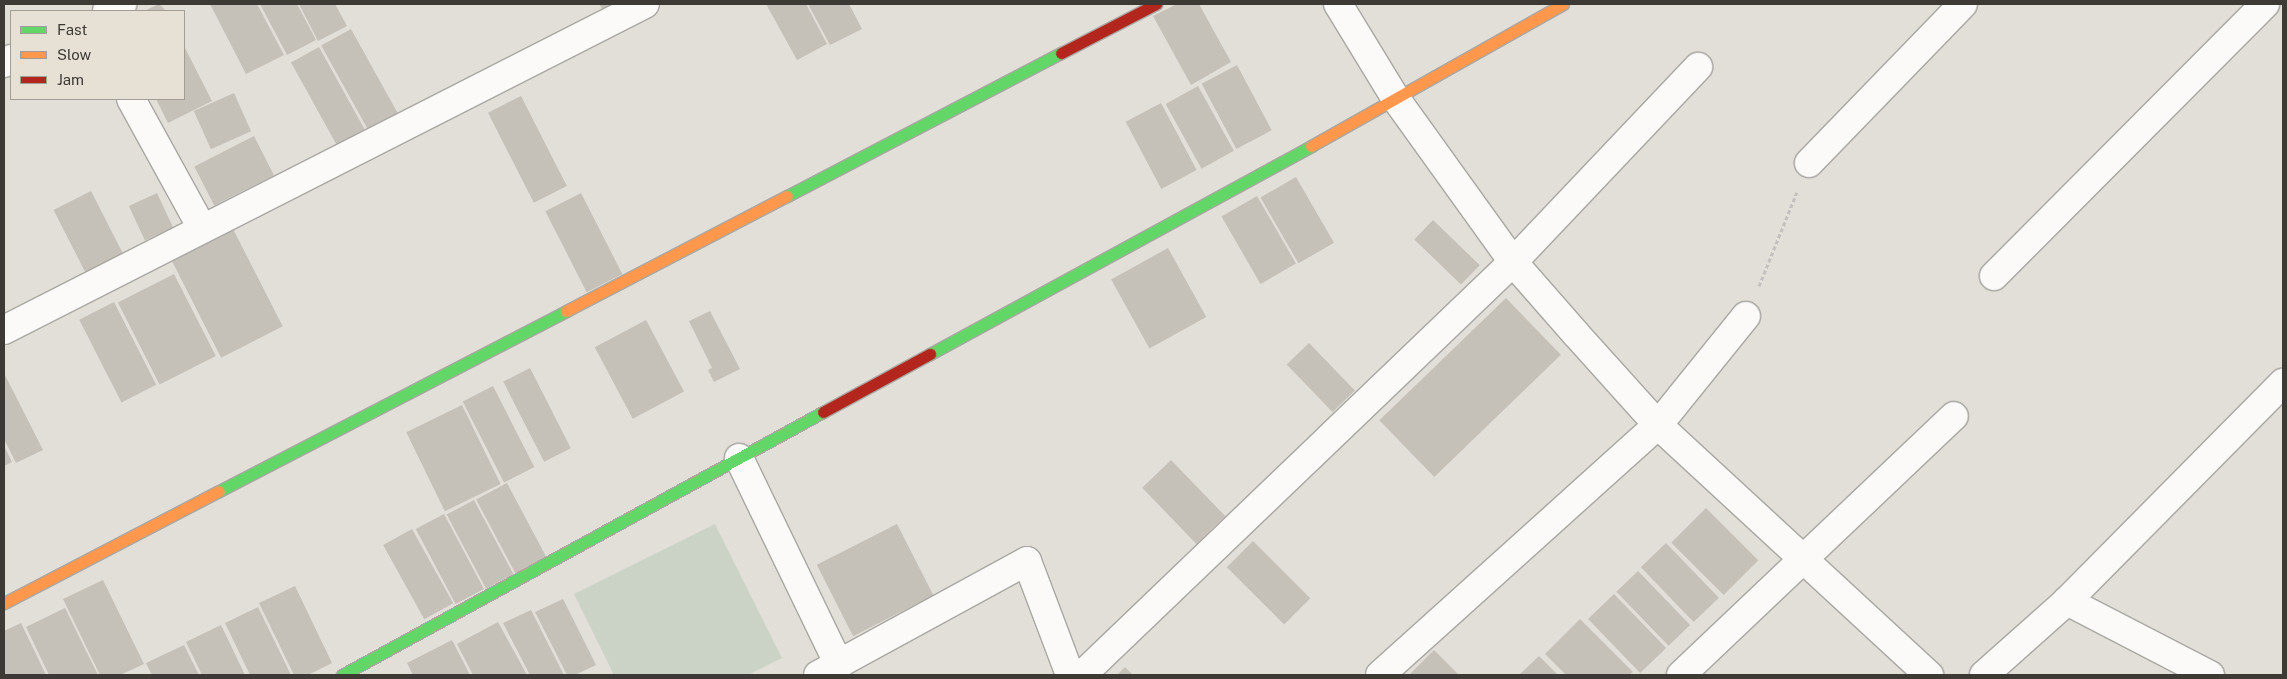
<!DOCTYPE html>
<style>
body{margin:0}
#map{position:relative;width:2287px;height:679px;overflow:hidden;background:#e2dfd9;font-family:"Public Sans",sans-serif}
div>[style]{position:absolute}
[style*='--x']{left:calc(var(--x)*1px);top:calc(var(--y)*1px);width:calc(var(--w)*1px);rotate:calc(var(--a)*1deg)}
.green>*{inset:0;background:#cbd3c7}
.building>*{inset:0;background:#c5c0b8;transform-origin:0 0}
.path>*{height:3px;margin-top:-1.5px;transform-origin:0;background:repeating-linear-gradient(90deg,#c2c1bf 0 4px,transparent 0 6.5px)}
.roads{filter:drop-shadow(1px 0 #a9a7a2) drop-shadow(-1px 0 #a9a7a2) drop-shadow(0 1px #a9a7a2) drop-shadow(0 -1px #a9a7a2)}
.street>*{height:28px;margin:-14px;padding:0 14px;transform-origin:14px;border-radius:14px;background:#fbfaf9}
.fast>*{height:11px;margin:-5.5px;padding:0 5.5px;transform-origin:5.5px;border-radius:5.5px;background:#63d668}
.slow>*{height:11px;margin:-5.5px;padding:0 5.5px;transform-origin:5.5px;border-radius:5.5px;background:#ff974d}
.jam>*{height:11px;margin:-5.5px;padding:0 5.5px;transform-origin:5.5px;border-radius:5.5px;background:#b3261e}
span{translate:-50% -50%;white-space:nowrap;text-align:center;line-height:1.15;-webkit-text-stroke:4.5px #e6e0d5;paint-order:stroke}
.frame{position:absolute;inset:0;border:5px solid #3d3a36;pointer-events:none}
.legend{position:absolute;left:10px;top:10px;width:175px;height:90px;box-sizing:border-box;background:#e6e0d5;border:1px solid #a29e95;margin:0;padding:6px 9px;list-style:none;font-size:15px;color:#3d3a36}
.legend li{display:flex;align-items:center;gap:10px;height:25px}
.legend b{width:25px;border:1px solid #a29e95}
</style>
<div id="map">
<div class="green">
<div style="clip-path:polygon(715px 524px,782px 658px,748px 675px,614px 675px,574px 594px)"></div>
</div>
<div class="building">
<div style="clip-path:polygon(159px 4px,166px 11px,144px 11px)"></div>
<div style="clip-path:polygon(210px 4px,257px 4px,284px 55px,246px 74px)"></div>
<div style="clip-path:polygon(260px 4px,297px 4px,316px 40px,287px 55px)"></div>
<div style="clip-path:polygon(299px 4px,335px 4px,347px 26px,318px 41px)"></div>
<div style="clip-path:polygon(599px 4px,621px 4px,604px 12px)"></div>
<div style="clip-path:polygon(766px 4px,806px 4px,827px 44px,797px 60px)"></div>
<div style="clip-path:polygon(808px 4px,849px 4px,862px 29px,830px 45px)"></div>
<div style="clip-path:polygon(1177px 4px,1199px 4px,1231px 62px,1191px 85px,1153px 16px)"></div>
<div style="left:351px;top:29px;width:97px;height:34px;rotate:61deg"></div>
<div style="clip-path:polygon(184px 46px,212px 101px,168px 123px,156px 99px,184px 99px)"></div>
<div style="left:319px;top:47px;width:98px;height:32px;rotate:61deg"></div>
<div style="left:1237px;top:65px;width:74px;height:40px;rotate:62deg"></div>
<div style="left:1198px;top:86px;width:74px;height:37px;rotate:61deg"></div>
<div style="left:234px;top:93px;width:42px;height:44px;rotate:66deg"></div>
<div style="left:521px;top:96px;width:101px;height:37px;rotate:63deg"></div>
<div style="left:1161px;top:103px;width:76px;height:40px;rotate:62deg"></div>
<div style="left:254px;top:136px;width:44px;height:67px;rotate:63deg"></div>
<div style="left:1296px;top:177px;width:76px;height:41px;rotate:60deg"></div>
<div style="left:91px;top:191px;width:70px;height:42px;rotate:63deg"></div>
<div style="left:157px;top:193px;width:38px;height:31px;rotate:65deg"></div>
<div style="left:581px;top:193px;width:91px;height:40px;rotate:63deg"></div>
<div style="left:1257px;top:196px;width:78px;height:41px;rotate:60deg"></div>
<div style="left:1433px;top:220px;width:65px;height:27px;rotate:44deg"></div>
<div style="left:230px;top:223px;width:116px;height:69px;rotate:63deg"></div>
<div style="left:1168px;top:248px;width:79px;height:65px;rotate:61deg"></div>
<div style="left:174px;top:274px;width:92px;height:63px;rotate:63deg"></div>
<div style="left:1506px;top:298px;width:79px;height:176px;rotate:46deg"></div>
<div style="left:114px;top:302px;width:93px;height:39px;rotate:63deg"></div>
<div style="clip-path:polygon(710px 311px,740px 369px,714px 382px,708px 370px,712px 368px,689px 321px)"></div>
<div style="left:646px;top:320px;width:81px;height:58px;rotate:62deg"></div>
<div style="left:1309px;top:343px;width:66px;height:31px;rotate:46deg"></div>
<div style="left:530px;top:368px;width:90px;height:30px;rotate:63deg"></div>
<div style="clip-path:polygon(4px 373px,43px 450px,16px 463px,4px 439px)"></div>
<div style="left:493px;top:386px;width:91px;height:34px;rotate:63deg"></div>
<div style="left:462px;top:405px;width:88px;height:62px;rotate:64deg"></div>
<div style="clip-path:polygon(4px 446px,12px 462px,4px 466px)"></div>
<div style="left:1171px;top:460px;width:78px;height:40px;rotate:46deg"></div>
<div style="left:507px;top:483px;width:84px;height:35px;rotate:62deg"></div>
<div style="left:474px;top:500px;width:84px;height:31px;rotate:62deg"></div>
<div style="left:1706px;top:508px;width:74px;height:49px;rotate:45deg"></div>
<div style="left:444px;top:514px;width:85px;height:32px;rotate:62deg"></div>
<div style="left:897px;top:524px;width:80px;height:90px;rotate:63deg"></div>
<div style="left:412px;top:529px;width:85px;height:33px;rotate:61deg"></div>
<div style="left:1253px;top:541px;width:81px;height:37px;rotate:45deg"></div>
<div style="left:1666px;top:543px;width:76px;height:35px;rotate:46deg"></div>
<div style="left:1638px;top:571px;width:75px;height:30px;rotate:46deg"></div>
<div style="clip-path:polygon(103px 580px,144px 664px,120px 675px,100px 675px,63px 599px)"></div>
<div style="clip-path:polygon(295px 586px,332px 663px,308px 675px,294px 675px,259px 603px)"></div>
<div style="left:1614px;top:594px;width:75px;height:36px;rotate:46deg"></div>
<div style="clip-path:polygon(563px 599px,596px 665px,575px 675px,567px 675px,535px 612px)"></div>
<div style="clip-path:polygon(258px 607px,291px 675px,250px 675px,225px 623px)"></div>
<div style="clip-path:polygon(65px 608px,98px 675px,49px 675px,26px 627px)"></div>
<div style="clip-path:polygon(531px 610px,564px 675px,530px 675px,503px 623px)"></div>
<div style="clip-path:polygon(1580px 619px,1633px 672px,1629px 675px,1566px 675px,1545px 654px)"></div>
<div style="clip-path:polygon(498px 622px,527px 675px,473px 675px,457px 644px)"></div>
<div style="clip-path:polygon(21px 623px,46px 675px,4px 675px,4px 631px)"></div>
<div style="clip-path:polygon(221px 625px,245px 675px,202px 675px,186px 642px)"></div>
<div style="clip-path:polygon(452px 640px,470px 675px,413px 675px,407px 663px)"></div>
<div style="clip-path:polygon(184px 645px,199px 675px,152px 675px,146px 663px)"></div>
<div style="clip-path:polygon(1434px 650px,1459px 675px,1409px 675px)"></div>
<div style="clip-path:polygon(1539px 656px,1558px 675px,1519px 675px)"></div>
<div style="clip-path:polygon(1125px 667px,1133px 675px,1117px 675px)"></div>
</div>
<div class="path">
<div style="--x:1759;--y:286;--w:101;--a:-68"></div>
</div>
<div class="roads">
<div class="street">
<div style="--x:1338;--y:4;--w:111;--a:58.6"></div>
<div style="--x:1396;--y:99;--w:201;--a:54.3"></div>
<div style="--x:1513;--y:262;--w:96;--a:48.8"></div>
<div style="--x:1576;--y:334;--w:122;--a:48"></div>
<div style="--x:1658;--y:425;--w:369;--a:42.7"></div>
<div style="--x:107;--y:11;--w:17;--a:-25"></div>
<div style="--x:4;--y:63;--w:8;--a:-30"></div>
<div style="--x:131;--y:99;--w:147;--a:61.2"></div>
<div style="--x:1809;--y:163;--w:221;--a:-45.9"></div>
<div style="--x:1994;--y:276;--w:384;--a:-45.1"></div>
<div style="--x:4;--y:330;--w:719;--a:-26.96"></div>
<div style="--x:739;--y:458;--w:230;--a:64.2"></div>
<div style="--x:2067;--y:601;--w:161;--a:27.4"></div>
<div style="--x:818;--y:675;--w:238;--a:-28.6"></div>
<div style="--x:1027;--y:561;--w:122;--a:69.3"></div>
<div style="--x:1082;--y:675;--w:597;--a:-43.78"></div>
<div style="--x:1513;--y:262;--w:269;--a:-46.5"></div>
<div style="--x:1380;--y:675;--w:374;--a:-42"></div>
<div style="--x:1658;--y:425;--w:140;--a:-51.1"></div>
<div style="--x:1681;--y:675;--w:376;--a:-43.5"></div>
<div style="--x:1984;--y:675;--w:111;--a:-41.7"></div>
<div style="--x:2067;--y:601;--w:307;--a:-45.3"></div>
</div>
<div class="fast">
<div style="--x:787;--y:196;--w:309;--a:-27.6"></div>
<div style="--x:930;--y:354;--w:434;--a:-28.6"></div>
<div style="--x:219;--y:491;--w:391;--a:-27.4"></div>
<div style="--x:342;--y:675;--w:548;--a:-28.67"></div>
</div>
<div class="slow">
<div style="--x:1311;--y:146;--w:289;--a:-29.4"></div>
<div style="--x:566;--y:311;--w:249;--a:-27.5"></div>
<div style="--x:4;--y:603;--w:242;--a:-27.5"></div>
</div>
<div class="jam">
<div style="--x:1061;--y:53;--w:107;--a:-27.3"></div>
<div style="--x:823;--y:412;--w:122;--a:-28.5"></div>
</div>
</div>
<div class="frame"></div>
<ul class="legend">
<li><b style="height:6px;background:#63d668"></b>Fast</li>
<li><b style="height:6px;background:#ff974d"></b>Slow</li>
<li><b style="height:6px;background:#b3261e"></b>Jam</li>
</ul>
</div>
